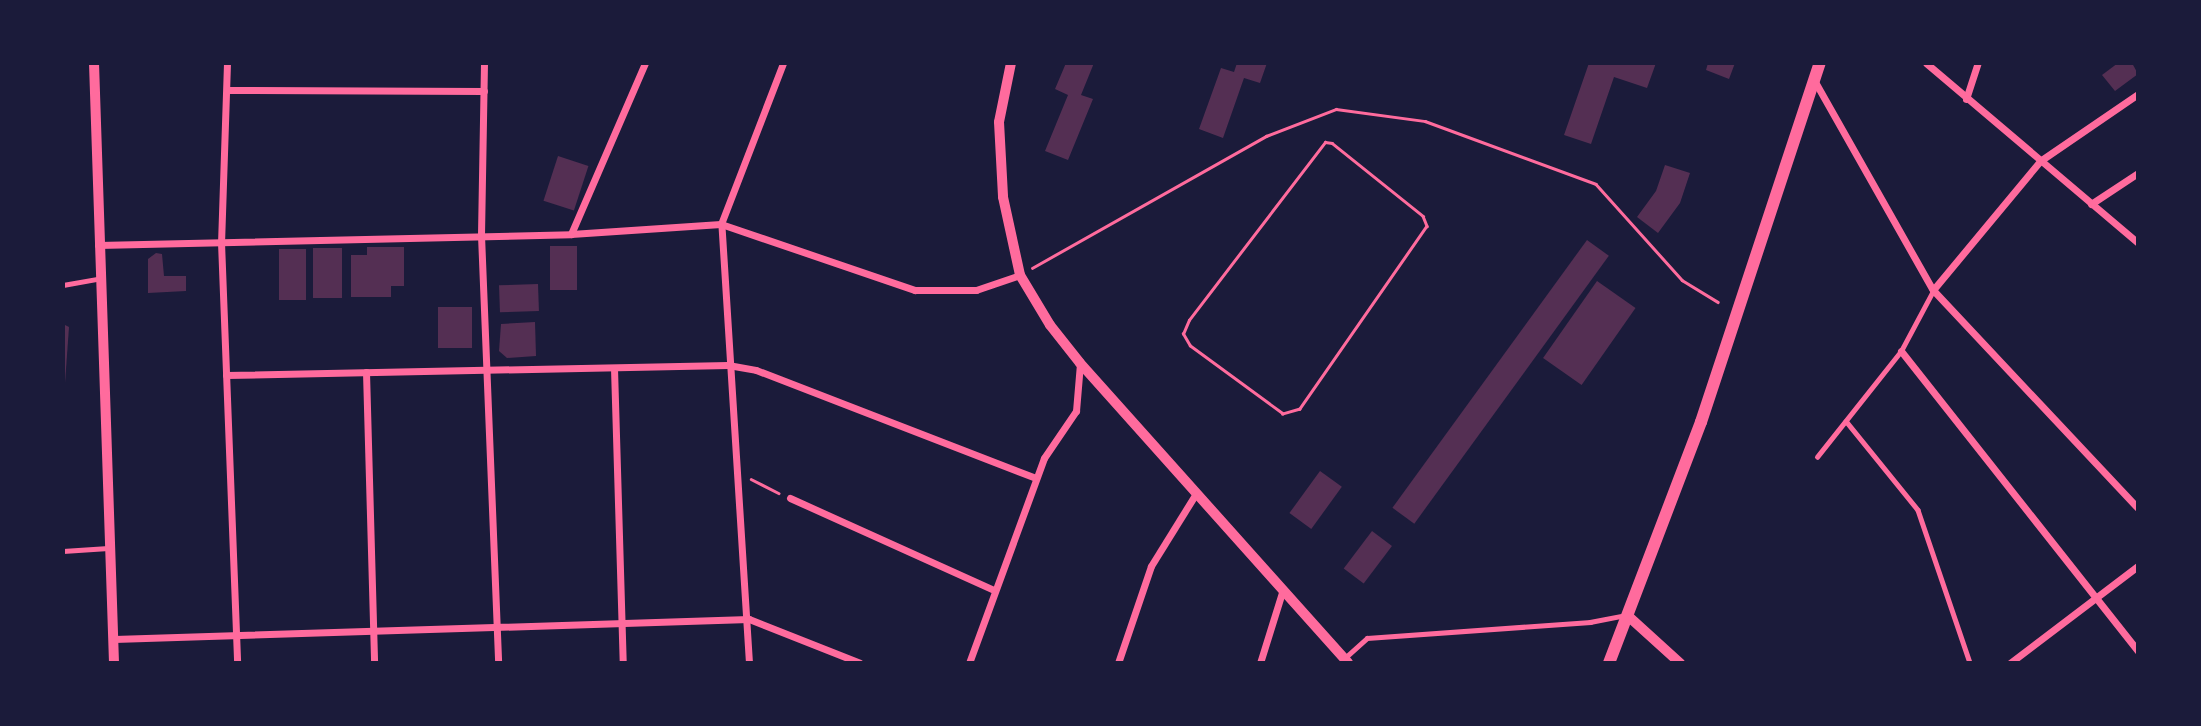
<!DOCTYPE html>
<style>
body{margin:0}
#map{position:relative;width:2201px;height:726px;overflow:hidden;background:#1b1b3a;font-family:Roboto,sans-serif}
div>[style]{position:absolute}
[style*='--x']{left:calc(var(--x)*1px);top:calc(var(--y)*1px);width:calc(var(--w)*1px);rotate:calc(var(--a)*1deg)}
.building>*{inset:0;background:#542f53;transform-origin:0 0}
.path>*{height:2.5px;margin:-1.25px;padding:0 1.25px;transform-origin:1.25px;border-radius:1.25px;background:#ff6b9d}
.service>*{height:4.5px;margin:-2.25px;padding:0 2.25px;transform-origin:2.25px;border-radius:2.25px;background:#ff6b9d}
.minor>*{height:7px;margin:-3.5px;padding:0 3.5px;transform-origin:3.5px;border-radius:3.5px;background:#ff6b9d}
.tertiary>*{height:10px;margin:-5px;padding:0 5px;transform-origin:5px;border-radius:5px;background:#ff6b9d}
.secondary>*{height:12px;margin:-6px;padding:0 6px;transform-origin:6px;border-radius:6px;background:#ff6b9d}
span{translate:-50% -50%;white-space:nowrap;text-align:center;line-height:1.15;-webkit-text-stroke:7px #1b1b3a;paint-order:stroke}
.frame{position:absolute;inset:0;border:65px solid #1b1b3a;pointer-events:none}
</style>
<div id="map">
<div class="building">
<div style="clip-path:polygon(1066px 63px,1094px 63px,1081px 95px,1093px 99px,1068px 160px,1045px 151px,1068px 95px,1055px 89px)"></div>
<div style="clip-path:polygon(1237px 63px,1267px 63px,1260px 83px,1244px 78px,1223px 138px,1199px 129px,1221px 68px,1234px 72px)"></div>
<div style="clip-path:polygon(1589px 63px,1656px 63px,1647px 88px,1614px 77px,1591px 144px,1564px 135px)"></div>
<div style="clip-path:polygon(1708px 63px,1735px 63px,1729px 79px,1706px 70px)"></div>
<div style="clip-path:polygon(2118px 63px,2132px 63px,2138px 74px,2115px 91px,2102px 75px)"></div>
<div style="left:558px;top:156px;width:32px;height:47px;rotate:18deg"></div>
<div style="clip-path:polygon(1665px 165px,1690px 173px,1680px 203px,1658px 233px,1637px 217px,1656px 191px)"></div>
<div style="left:1587px;top:240px;width:27px;height:331px;rotate:36deg"></div>
<div style="left:550px;top:246px;width:27px;height:44px"></div>
<div style="clip-path:polygon(367px 247px,404px 247px,404px 286px,391px 286px,391px 297px,351px 297px,351px 255px,367px 255px)"></div>
<div style="left:342px;top:248px;width:50px;height:29px;rotate:90deg"></div>
<div style="left:279px;top:249px;width:27px;height:51px"></div>
<div style="clip-path:polygon(156px 253px,162px 254px,164px 276px,186px 276px,186px 291px,148px 293px,148px 259px)"></div>
<div style="left:1597px;top:281px;width:47px;height:94px;rotate:35deg"></div>
<div style="left:538px;top:284px;width:27px;height:39px;rotate:88deg"></div>
<div style="left:438px;top:307px;width:34px;height:41px"></div>
<div style="clip-path:polygon(535px 322px,536px 356px,507px 358px,499px 351px,501px 324px)"></div>
<div style="clip-path:polygon(63px 324px,69px 327px,65px 383px,63px 383px)"></div>
<div style="left:1320px;top:471px;width:27px;height:52px;rotate:36deg"></div>
<div style="left:1372px;top:531px;width:25px;height:47px;rotate:37deg"></div>
</div>
<div class="path">
<div style="--x:1325;--y:142;--w:7;--a:8"></div>
<div style="--x:1332;--y:143;--w:117;--a:38.7"></div>
<div style="--x:1423;--y:216;--w:11;--a:68"></div>
<div style="--x:1427;--y:226;--w:223;--a:124.8"></div>
<div style="--x:1300;--y:409;--w:18;--a:164"></div>
<div style="--x:1283;--y:414;--w:115;--a:-143.8"></div>
<div style="--x:1190;--y:346;--w:14;--a:-120"></div>
<div style="--x:1183;--y:334;--w:15;--a:-67"></div>
<div style="--x:1189;--y:320;--w:224;--a:-52.6"></div>
<div style="--x:1032;--y:268;--w:269;--a:-29.4"></div>
<div style="--x:1266;--y:136;--w:75;--a:-21.1"></div>
<div style="--x:1336;--y:109;--w:90;--a:7.7"></div>
<div style="--x:1425;--y:121;--w:182;--a:20.2"></div>
<div style="--x:1596;--y:184;--w:129;--a:48.1"></div>
<div style="--x:1682;--y:280;--w:42;--a:31.4"></div>
<div style="--x:751;--y:479;--w:31;--a:27"></div>
</div>
<div class="service">
<div style="--x:63;--y:285;--w:36;--a:-10"></div>
<div style="--x:1846;--y:421;--w:114;--a:51"></div>
<div style="--x:1918;--y:510;--w:162;--a:71.2"></div>
<div style="--x:1817;--y:457;--w:135;--a:-51.6"></div>
<div style="--x:1901;--y:351;--w:68;--a:-61.9"></div>
<div style="--x:63;--y:551;--w:45;--a:-3.8"></div>
<div style="--x:1346;--y:657;--w:28;--a:-42"></div>
<div style="--x:1367;--y:638;--w:224;--a:-4.1"></div>
<div style="--x:1590;--y:622;--w:37;--a:-11"></div>
</div>
<div class="minor">
<div style="--x:227;--y:63;--w:179;--a:91.9"></div>
<div style="--x:221;--y:242;--w:421;--a:87.8"></div>
<div style="--x:484;--y:63;--w:172;--a:91"></div>
<div style="--x:481;--y:235;--w:428;--a:87.7"></div>
<div style="--x:1926;--y:63;--w:278;--a:40.3"></div>
<div style="--x:1814;--y:80;--w:241;--a:60.5"></div>
<div style="--x:1933;--y:290;--w:299;--a:46.8"></div>
<div style="--x:228;--y:90;--w:256;--a:0.2"></div>
<div style="--x:1966;--y:99;--w:38;--a:-72"></div>
<div style="--x:2091;--y:204;--w:56;--a:-33.4"></div>
<div style="--x:571;--y:234;--w:186;--a:-66.6"></div>
<div style="--x:98;--y:245;--w:473;--a:-1.3"></div>
<div style="--x:571;--y:234;--w:150;--a:-3.8"></div>
<div style="--x:721;--y:224;--w:205;--a:18.8"></div>
<div style="--x:915;--y:290;--w:61;--a:0"></div>
<div style="--x:976;--y:290;--w:46;--a:-18.8"></div>
<div style="--x:1933;--y:290;--w:168;--a:-50.3"></div>
<div style="--x:2040;--y:161;--w:119;--a:-34.4"></div>
<div style="--x:1901;--y:351;--w:382;--a:51.7"></div>
<div style="--x:614;--y:368;--w:295;--a:88.3"></div>
<div style="--x:366;--y:372;--w:291;--a:88.4"></div>
<div style="--x:226;--y:375;--w:502;--a:-1.14"></div>
<div style="--x:728;--y:365;--w:28;--a:10"></div>
<div style="--x:756;--y:370;--w:300;--a:21.1"></div>
<div style="--x:790;--y:498;--w:224;--a:24.3"></div>
<div style="--x:114;--y:639;--w:635;--a:-1.8"></div>
<div style="--x:749;--y:619;--w:119;--a:21.6"></div>
<div style="--x:749;--y:663;--w:440;--a:-93.6"></div>
<div style="--x:721;--y:224;--w:173;--a:-68.9"></div>
<div style="--x:969;--y:663;--w:218;--a:-69.9"></div>
<div style="--x:1044;--y:458;--w:57;--a:-55.8"></div>
<div style="--x:1076;--y:411;--w:48;--a:-85.2"></div>
<div style="--x:1118;--y:663;--w:102;--a:-71.2"></div>
<div style="--x:1151;--y:566;--w:84;--a:-58.2"></div>
<div style="--x:1260;--y:663;--w:77;--a:-72.7"></div>
<div style="--x:2010;--y:663;--w:161;--a:-37.2"></div>
</div>
<div class="tertiary">
<div style="--x:94;--y:63;--w:600;--a:88.09"></div>
<div style="--x:1011;--y:63;--w:60;--a:101.5"></div>
<div style="--x:999;--y:122;--w:75;--a:86.9"></div>
<div style="--x:1003;--y:197;--w:80;--a:77.7"></div>
<div style="--x:1020;--y:275;--w:58;--a:59"></div>
<div style="--x:1050;--y:325;--w:48;--a:51.7"></div>
<div style="--x:1080;--y:363;--w:402;--a:48.2"></div>
<div style="--x:1627;--y:615;--w:72;--a:42.2"></div>
</div>
<div class="secondary">
<div style="--x:1609;--y:663;--w:258;--a:-69.1"></div>
<div style="--x:1701;--y:422;--w:378;--a:-71.7"></div>
</div>
<div class="frame"></div>
</div>
